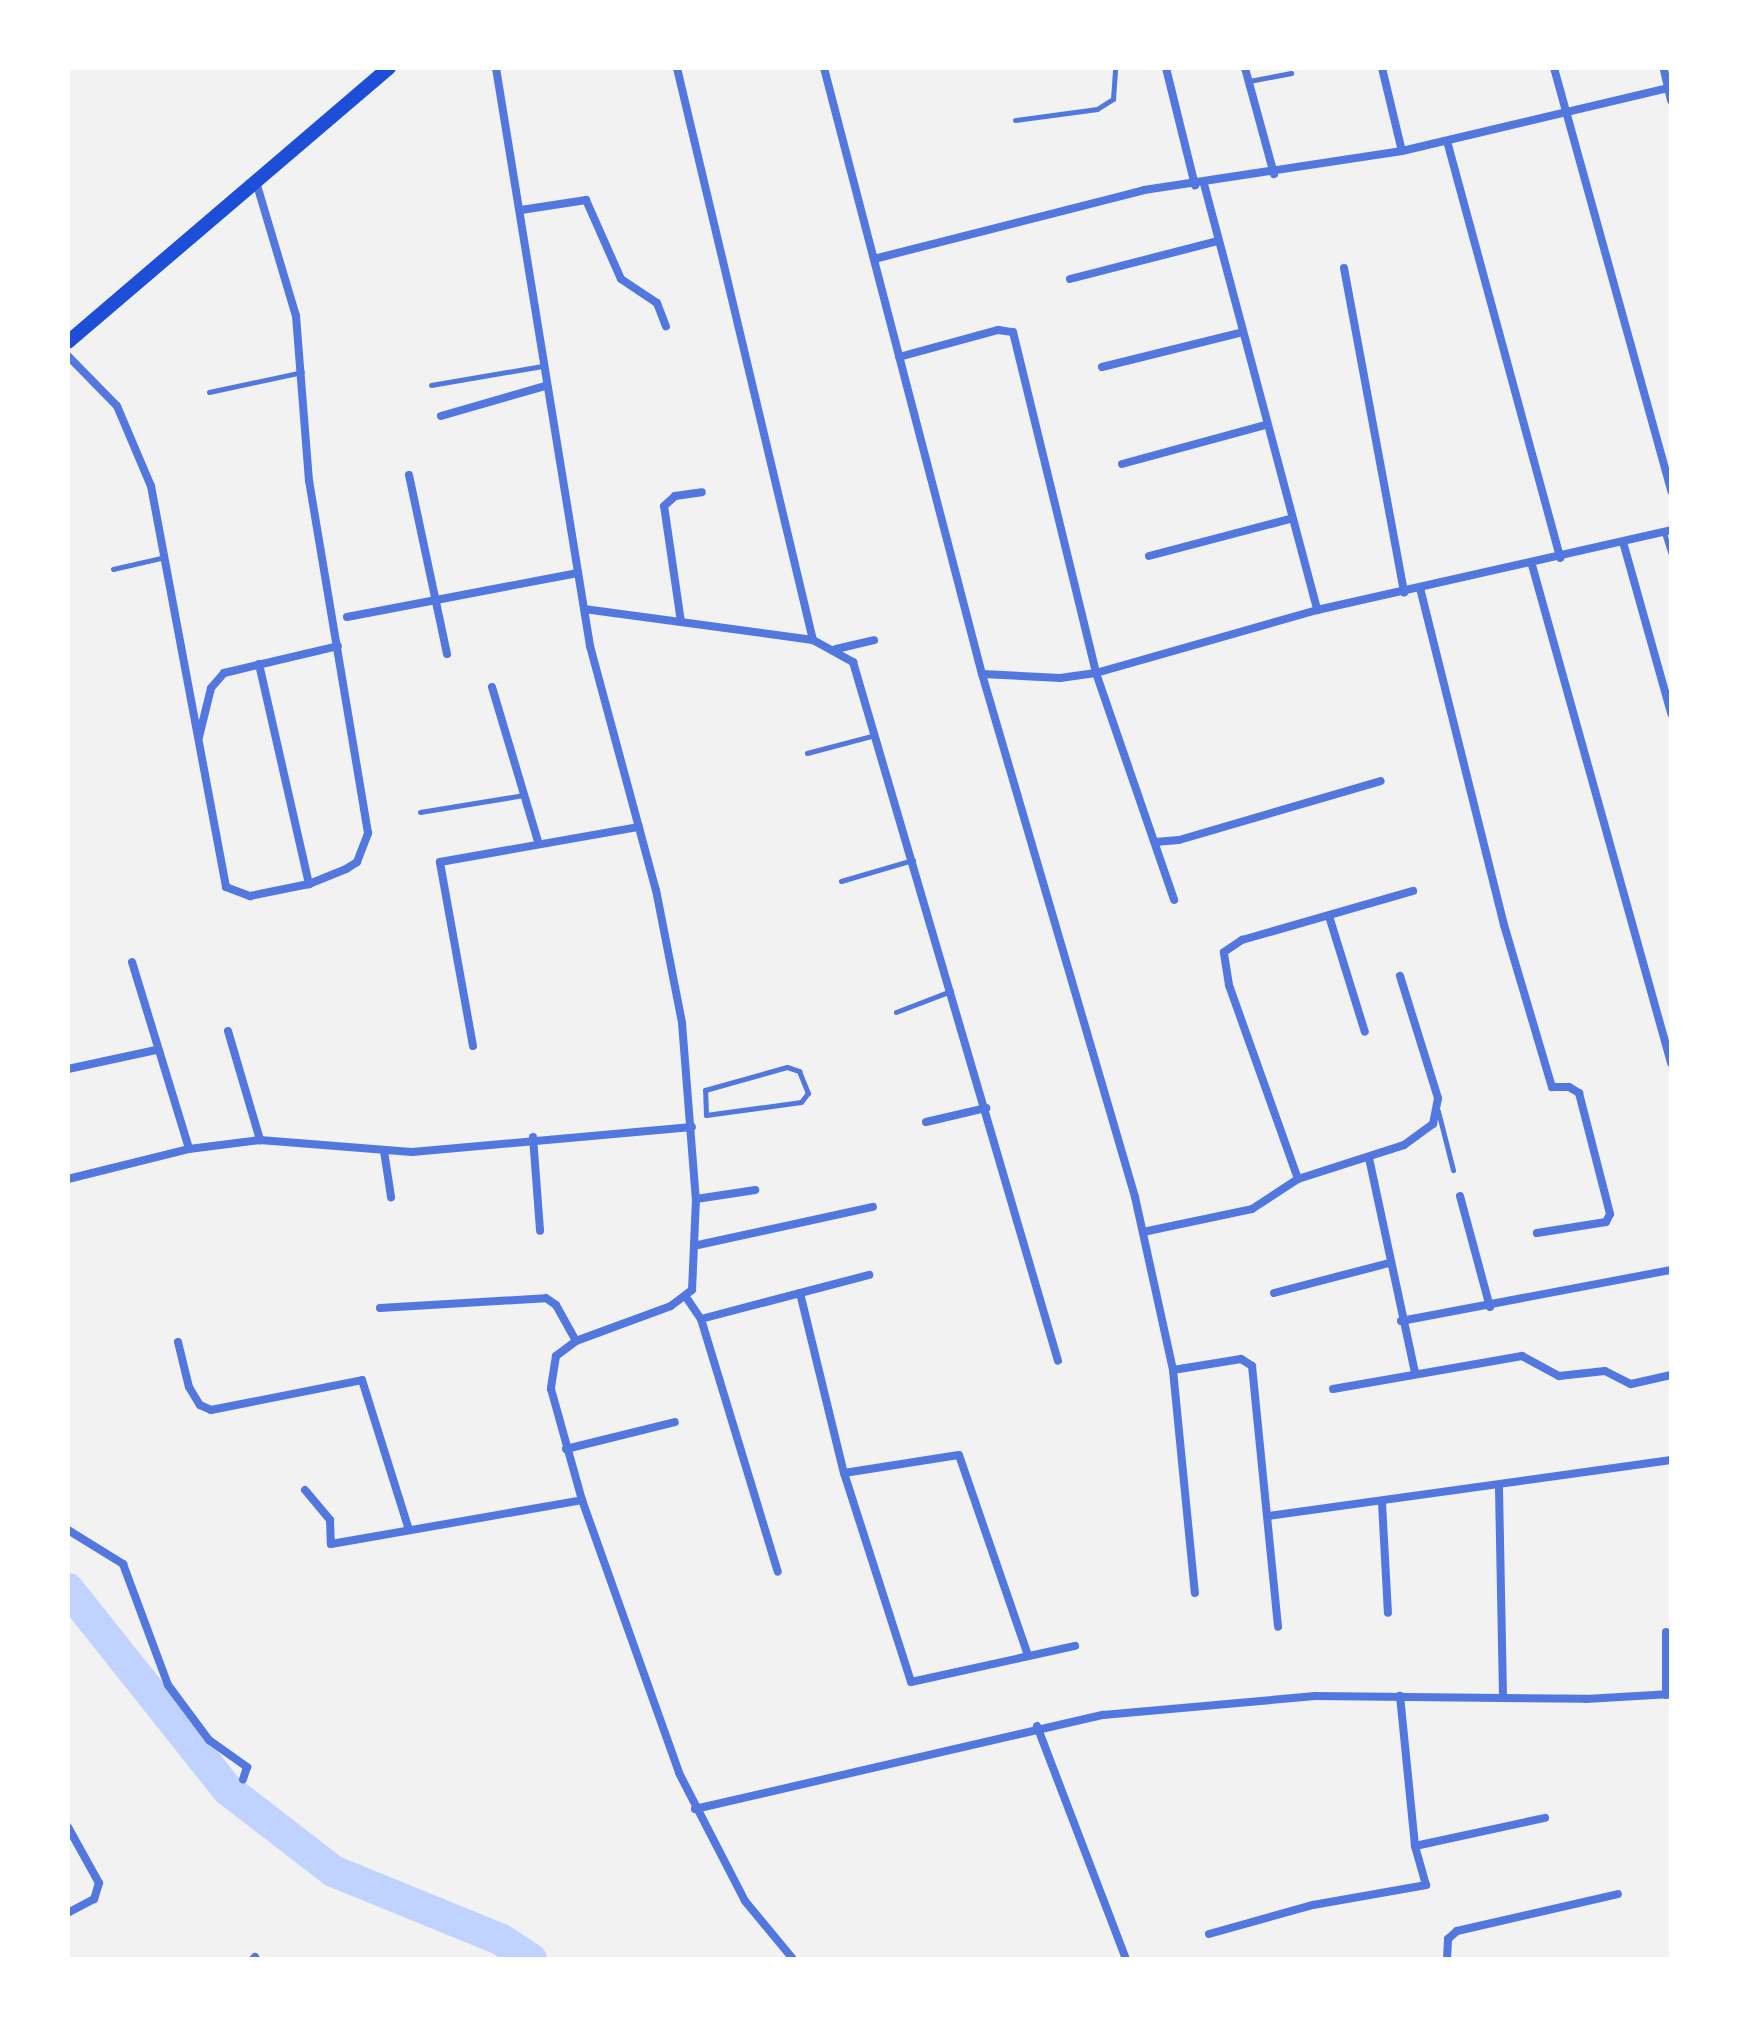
<!DOCTYPE html>
<style>
body{margin:0}
#map{position:relative;width:1739px;height:2027px;overflow:hidden;background:#f2f2f2;font-family:"IBM Plex Sans",sans-serif}
div>[style]{position:absolute}
[style*='--x']{left:calc(var(--x)*1px);top:calc(var(--y)*1px);width:calc(var(--w)*1px);rotate:calc(var(--a)*1deg)}
.river>*{height:32px;margin:-16px;padding:0 16px;transform-origin:16px;border-radius:16px;background:#bfd3fe}
.service>*{height:5px;margin:-2.5px;padding:0 2.5px;transform-origin:2.5px;border-radius:2.5px;background:#5277de}
.minor>*{height:8px;margin:-4px;padding:0 4px;transform-origin:4px;border-radius:4px;background:#5277de}
.primary>*{height:14px;margin:-7px;padding:0 7px;transform-origin:7px;border-radius:7px;background:#1d4ed8}
span{translate:-50% -50%;white-space:nowrap;text-align:center;line-height:1.15;-webkit-text-stroke:8px #fff;paint-order:stroke}
.frame{position:absolute;inset:0;border:70px solid #fff;pointer-events:none}
</style>
<div id="map">
<div class="river">
<div style="--x:68;--y:1589;--w:257;--a:51.5"></div>
<div style="--x:228;--y:1790;--w:133;--a:37.6"></div>
<div style="--x:333;--y:1871;--w:180;--a:22.2"></div>
<div style="--x:500;--y:1939;--w:37;--a:33"></div>
</div>
<div class="service">
<div style="--x:1249;--y:81;--w:43;--a:-10.8"></div>
<div style="--x:1015;--y:120;--w:83;--a:-7.6"></div>
<div style="--x:1097;--y:109;--w:19;--a:-32"></div>
<div style="--x:1113;--y:99;--w:31;--a:-86"></div>
<div style="--x:431;--y:385;--w:113;--a:-9.7"></div>
<div style="--x:209;--y:392;--w:95;--a:-12.1"></div>
<div style="--x:1664;--y:533;--w:23;--a:72"></div>
<div style="--x:113;--y:569;--w:53;--a:-13"></div>
<div style="--x:807;--y:753;--w:70;--a:-14.8"></div>
<div style="--x:420;--y:812;--w:105;--a:-9.3"></div>
<div style="--x:841;--y:881;--w:75;--a:-16.3"></div>
<div style="--x:896;--y:1012;--w:59;--a:-20.9"></div>
<div style="--x:787;--y:1067;--w:13;--a:18"></div>
<div style="--x:799;--y:1071;--w:24;--a:68"></div>
<div style="--x:808;--y:1093;--w:11;--a:128"></div>
<div style="--x:801;--y:1102;--w:96;--a:172.2"></div>
<div style="--x:706;--y:1115;--w:25;--a:-92"></div>
<div style="--x:705;--y:1090;--w:85;--a:-15.7"></div>
<div style="--x:1438;--y:1111;--w:61;--a:75.7"></div>
</div>
<div class="minor">
<div style="--x:496;--y:68;--w:586;--a:80.76"></div>
<div style="--x:590;--y:646;--w:253;--a:74.9"></div>
<div style="--x:656;--y:890;--w:136;--a:78.9"></div>
<div style="--x:682;--y:1023;--w:177;--a:85.5"></div>
<div style="--x:696;--y:1199;--w:91;--a:92.5"></div>
<div style="--x:692;--y:1290;--w:26;--a:143"></div>
<div style="--x:671;--y:1306;--w:101;--a:159.8"></div>
<div style="--x:576;--y:1341;--w:25;--a:143"></div>
<div style="--x:556;--y:1356;--w:33;--a:99"></div>
<div style="--x:551;--y:1389;--w:115;--a:74.4"></div>
<div style="--x:582;--y:1500;--w:290;--a:70.4"></div>
<div style="--x:679;--y:1773;--w:144;--a:62.7"></div>
<div style="--x:745;--y:1901;--w:75;--a:50.4"></div>
<div style="--x:677;--y:68;--w:588;--a:76.63"></div>
<div style="--x:824;--y:68;--w:626;--a:75.39"></div>
<div style="--x:982;--y:674;--w:545;--a:73.69"></div>
<div style="--x:1135;--y:1197;--w:177;--a:77.6"></div>
<div style="--x:1173;--y:1370;--w:224;--a:84.4"></div>
<div style="--x:1166;--y:68;--w:121;--a:76.1"></div>
<div style="--x:1245;--y:68;--w:110;--a:74.7"></div>
<div style="--x:1382;--y:68;--w:85;--a:76.5"></div>
<div style="--x:1554;--y:68;--w:439;--a:74.5"></div>
<div style="--x:1664;--y:70;--w:31;--a:77"></div>
<div style="--x:1447;--y:141;--w:432;--a:74.8"></div>
<div style="--x:1204;--y:184;--w:441;--a:75.1"></div>
<div style="--x:521;--y:210;--w:66;--a:-8.7"></div>
<div style="--x:586;--y:200;--w:86;--a:66.1"></div>
<div style="--x:621;--y:279;--w:43;--a:33.7"></div>
<div style="--x:657;--y:303;--w:25;--a:69"></div>
<div style="--x:874;--y:259;--w:279;--a:-14.3"></div>
<div style="--x:1144;--y:190;--w:261;--a:-8.6"></div>
<div style="--x:1402;--y:151;--w:273;--a:-13.3"></div>
<div style="--x:1344;--y:268;--w:330;--a:79.5"></div>
<div style="--x:1070;--y:279;--w:153;--a:-14.4"></div>
<div style="--x:68;--y:356;--w:70;--a:45.6"></div>
<div style="--x:117;--y:406;--w:87;--a:67"></div>
<div style="--x:151;--y:486;--w:408;--a:79.4"></div>
<div style="--x:226;--y:887;--w:26;--a:21"></div>
<div style="--x:250;--y:896;--w:60;--a:-11.5"></div>
<div style="--x:309;--y:884;--w:40;--a:-22"></div>
<div style="--x:346;--y:869;--w:13;--a:-32"></div>
<div style="--x:357;--y:862;--w:31;--a:-69"></div>
<div style="--x:368;--y:833;--w:357;--a:-99.5"></div>
<div style="--x:309;--y:481;--w:166;--a:-94.5"></div>
<div style="--x:296;--y:316;--w:140;--a:-106.6"></div>
<div style="--x:899;--y:357;--w:103;--a:-15.3"></div>
<div style="--x:998;--y:330;--w:15;--a:8"></div>
<div style="--x:1013;--y:332;--w:351;--a:76.3"></div>
<div style="--x:1096;--y:673;--w:240;--a:71"></div>
<div style="--x:1102;--y:367;--w:145;--a:-13.9"></div>
<div style="--x:441;--y:416;--w:108;--a:-16.1"></div>
<div style="--x:1122;--y:464;--w:149;--a:-15.2"></div>
<div style="--x:409;--y:475;--w:183;--a:78"></div>
<div style="--x:1623;--y:542;--w:178;--a:74.3"></div>
<div style="--x:1149;--y:556;--w:146;--a:-14.7"></div>
<div style="--x:1532;--y:565;--w:517;--a:74.4"></div>
<div style="--x:1420;--y:588;--w:347;--a:76"></div>
<div style="--x:1504;--y:925;--w:169;--a:73.5"></div>
<div style="--x:1552;--y:1087;--w:17;--a:0"></div>
<div style="--x:1569;--y:1087;--w:12;--a:31"></div>
<div style="--x:1579;--y:1093;--w:125;--a:75.6"></div>
<div style="--x:1610;--y:1214;--w:9;--a:117"></div>
<div style="--x:1606;--y:1222;--w:70;--a:170.9"></div>
<div style="--x:584;--y:609;--w:231;--a:7.7"></div>
<div style="--x:813;--y:640;--w:46;--a:28.8"></div>
<div style="--x:853;--y:662;--w:728;--a:73.65"></div>
<div style="--x:347;--y:617;--w:235;--a:-10.8"></div>
<div style="--x:681;--y:622;--w:117;--a:-98.3"></div>
<div style="--x:664;--y:506;--w:15;--a:-42"></div>
<div style="--x:675;--y:496;--w:27;--a:-8"></div>
<div style="--x:836;--y:649;--w:39;--a:-13"></div>
<div style="--x:259;--y:664;--w:226;--a:77.2"></div>
<div style="--x:982;--y:674;--w:78;--a:2.9"></div>
<div style="--x:1060;--y:678;--w:36;--a:-8"></div>
<div style="--x:1096;--y:673;--w:230;--a:-15.9"></div>
<div style="--x:1317;--y:610;--w:363;--a:-12.7"></div>
<div style="--x:492;--y:687;--w:161;--a:73.4"></div>
<div style="--x:199;--y:737;--w:50;--a:-76.2"></div>
<div style="--x:211;--y:688;--w:20;--a:-49"></div>
<div style="--x:224;--y:673;--w:117;--a:-13.3"></div>
<div style="--x:1155;--y:842;--w:24;--a:-5"></div>
<div style="--x:1179;--y:840;--w:210;--a:-16.3"></div>
<div style="--x:1329;--y:916;--w:121;--a:72.8"></div>
<div style="--x:132;--y:962;--w:195;--a:73"></div>
<div style="--x:228;--y:1031;--w:114;--a:73.6"></div>
<div style="--x:473;--y:1046;--w:187;--a:-100.2"></div>
<div style="--x:440;--y:862;--w:202;--a:-10"></div>
<div style="--x:68;--y:1069;--w:90;--a:-12.2"></div>
<div style="--x:926;--y:1122;--w:62;--a:-13.1"></div>
<div style="--x:533;--y:1137;--w:94;--a:85.7"></div>
<div style="--x:384;--y:1151;--w:47;--a:81.3"></div>
<div style="--x:1369;--y:1158;--w:220;--a:77.9"></div>
<div style="--x:68;--y:1179;--w:125;--a:-13.9"></div>
<div style="--x:189;--y:1149;--w:72;--a:-7.2"></div>
<div style="--x:260;--y:1140;--w:152;--a:4.5"></div>
<div style="--x:412;--y:1152;--w:281;--a:-5.1"></div>
<div style="--x:1298;--y:1179;--w:206;--a:-109.6"></div>
<div style="--x:1229;--y:985;--w:33;--a:-99"></div>
<div style="--x:1224;--y:952;--w:22;--a:-34"></div>
<div style="--x:1242;--y:940;--w:178;--a:-16"></div>
<div style="--x:1460;--y:1196;--w:115;--a:74.9"></div>
<div style="--x:696;--y:1199;--w:60;--a:-8.7"></div>
<div style="--x:1143;--y:1232;--w:111;--a:-11.9"></div>
<div style="--x:1252;--y:1209;--w:55;--a:-33.1"></div>
<div style="--x:1298;--y:1179;--w:111;--a:-17.8"></div>
<div style="--x:1404;--y:1145;--w:36;--a:-36"></div>
<div style="--x:1433;--y:1124;--w:26;--a:-79"></div>
<div style="--x:1438;--y:1098;--w:128;--a:-107.3"></div>
<div style="--x:698;--y:1245;--w:179;--a:-12.3"></div>
<div style="--x:800;--y:1293;--w:185;--a:76.3"></div>
<div style="--x:844;--y:1473;--w:219;--a:72.2"></div>
<div style="--x:911;--y:1682;--w:168;--a:-12.4"></div>
<div style="--x:1274;--y:1293;--w:119;--a:-14.6"></div>
<div style="--x:686;--y:1297;--w:27;--a:56"></div>
<div style="--x:701;--y:1319;--w:264;--a:73.1"></div>
<div style="--x:380;--y:1308;--w:166;--a:-3.4"></div>
<div style="--x:546;--y:1298;--w:12;--a:35"></div>
<div style="--x:556;--y:1305;--w:41;--a:60.9"></div>
<div style="--x:701;--y:1319;--w:174;--a:-14.7"></div>
<div style="--x:1401;--y:1321;--w:275;--a:-10.7"></div>
<div style="--x:178;--y:1342;--w:46;--a:76.3"></div>
<div style="--x:189;--y:1387;--w:21;--a:59"></div>
<div style="--x:200;--y:1405;--w:12;--a:24"></div>
<div style="--x:211;--y:1410;--w:154;--a:-11.2"></div>
<div style="--x:362;--y:1380;--w:157;--a:72.6"></div>
<div style="--x:1173;--y:1370;--w:69;--a:-9.2"></div>
<div style="--x:1241;--y:1359;--w:13;--a:32"></div>
<div style="--x:1252;--y:1366;--w:262;--a:84.3"></div>
<div style="--x:1333;--y:1389;--w:192;--a:-9.9"></div>
<div style="--x:1522;--y:1356;--w:42;--a:28.4"></div>
<div style="--x:1559;--y:1376;--w:46;--a:-6.2"></div>
<div style="--x:1605;--y:1371;--w:29;--a:27"></div>
<div style="--x:1631;--y:1384;--w:41;--a:-12.7"></div>
<div style="--x:566;--y:1449;--w:112;--a:-13.9"></div>
<div style="--x:844;--y:1473;--w:116;--a:-8.9"></div>
<div style="--x:959;--y:1455;--w:209;--a:71"></div>
<div style="--x:1499;--y:1488;--w:210;--a:88.9"></div>
<div style="--x:305;--y:1490;--w:39;--a:50"></div>
<div style="--x:330;--y:1520;--w:24;--a:88"></div>
<div style="--x:331;--y:1544;--w:255;--a:-9.9"></div>
<div style="--x:1382;--y:1503;--w:110;--a:86.9"></div>
<div style="--x:1268;--y:1516;--w:407;--a:-7.9"></div>
<div style="--x:68;--y:1530;--w:65;--a:31.7"></div>
<div style="--x:123;--y:1564;--w:129;--a:69.6"></div>
<div style="--x:168;--y:1685;--w:69;--a:53.3"></div>
<div style="--x:209;--y:1740;--w:47;--a:35.4"></div>
<div style="--x:247;--y:1767;--w:13;--a:108"></div>
<div style="--x:1666;--y:1632;--w:63;--a:90"></div>
<div style="--x:1037;--y:1726;--w:249;--a:69.1"></div>
<div style="--x:695;--y:1809;--w:419;--a:-13"></div>
<div style="--x:1103;--y:1715;--w:213;--a:-5.1"></div>
<div style="--x:1315;--y:1696;--w:271;--a:0.6"></div>
<div style="--x:1586;--y:1699;--w:85;--a:-3.4"></div>
<div style="--x:68;--y:1827;--w:64;--a:61"></div>
<div style="--x:99;--y:1883;--w:17;--a:107"></div>
<div style="--x:94;--y:1899;--w:30;--a:152"></div>
<div style="--x:1415;--y:1846;--w:133;--a:-12.2"></div>
<div style="--x:1209;--y:1934;--w:108;--a:-15.6"></div>
<div style="--x:1313;--y:1905;--w:115;--a:-10"></div>
<div style="--x:1426;--y:1885;--w:41;--a:-105.8"></div>
<div style="--x:1415;--y:1846;--w:151;--a:-95.7"></div>
<div style="--x:253;--y:1959;--w:3;--a:-45"></div>
<div style="--x:1447;--y:1959;--w:20;--a:-87"></div>
<div style="--x:1448;--y:1939;--w:12;--a:-42"></div>
<div style="--x:1457;--y:1931;--w:165;--a:-12.9"></div>
</div>
<div class="primary">
<div style="--x:68;--y:342;--w:422;--a:-40.5"></div>
</div>
<div class="frame"></div>
</div>
